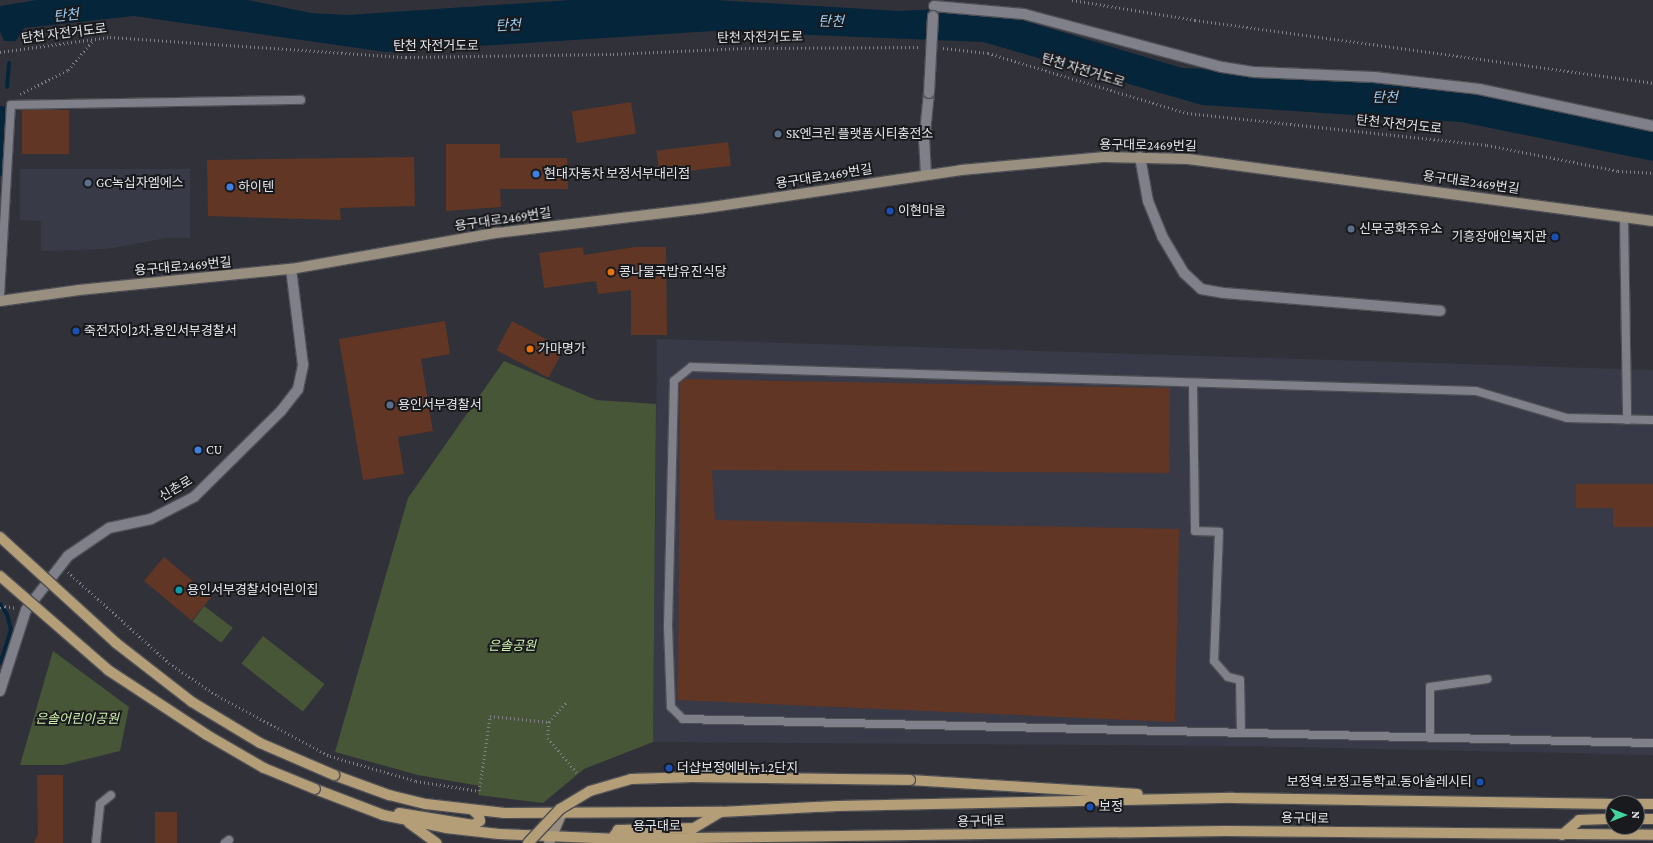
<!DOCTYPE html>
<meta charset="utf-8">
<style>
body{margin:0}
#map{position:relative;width:1653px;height:843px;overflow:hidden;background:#313239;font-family:"Crimson Pro","Noto Sans KR",serif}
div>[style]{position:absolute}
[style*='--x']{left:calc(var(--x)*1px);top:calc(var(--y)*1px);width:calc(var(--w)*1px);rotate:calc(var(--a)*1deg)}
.built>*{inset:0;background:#383a47}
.green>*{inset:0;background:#475636;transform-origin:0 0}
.water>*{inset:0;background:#05253b}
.stream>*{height:4px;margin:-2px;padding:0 2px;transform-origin:2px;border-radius:2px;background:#05253b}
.building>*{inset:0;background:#613624;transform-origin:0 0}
.path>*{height:2.5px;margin-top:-1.25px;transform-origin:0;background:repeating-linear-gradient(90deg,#808187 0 1px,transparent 0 4px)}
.roads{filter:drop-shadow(1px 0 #4e4f54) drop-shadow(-1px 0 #4e4f54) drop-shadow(0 1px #4e4f54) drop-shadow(0 -1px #4e4f54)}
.lane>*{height:8px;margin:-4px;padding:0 4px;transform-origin:4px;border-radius:4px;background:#7f8089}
.street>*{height:10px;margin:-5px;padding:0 5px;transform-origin:5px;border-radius:5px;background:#7f8089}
.secondary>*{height:10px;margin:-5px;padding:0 5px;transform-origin:5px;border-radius:5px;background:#998f80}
.primary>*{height:10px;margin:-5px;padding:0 5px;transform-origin:5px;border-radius:5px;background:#b49e78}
.bridges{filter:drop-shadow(1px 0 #4e4f54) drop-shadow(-1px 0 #4e4f54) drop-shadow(0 1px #4e4f54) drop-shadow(0 -1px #4e4f54)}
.street-bridge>*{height:10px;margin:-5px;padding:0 5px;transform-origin:5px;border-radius:5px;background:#7f8089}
.primary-bridge>*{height:10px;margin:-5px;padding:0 5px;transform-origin:5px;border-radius:5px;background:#b49e78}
.dots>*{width:11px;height:11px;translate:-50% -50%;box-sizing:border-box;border:2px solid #191a1d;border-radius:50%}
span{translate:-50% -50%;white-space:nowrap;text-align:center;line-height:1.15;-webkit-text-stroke:4px #191a1d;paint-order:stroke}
.street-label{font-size:13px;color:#e3e4e9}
.poi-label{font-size:13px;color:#e3e4e9}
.left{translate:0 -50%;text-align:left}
.right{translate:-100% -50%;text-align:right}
.park-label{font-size:13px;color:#cef0aa;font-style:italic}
.water-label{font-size:14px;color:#99cdf5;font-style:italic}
.north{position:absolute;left:1605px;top:795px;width:40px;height:40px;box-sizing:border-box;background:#191a1d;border:1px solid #6a6b6f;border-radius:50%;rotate:90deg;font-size:11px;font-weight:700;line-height:16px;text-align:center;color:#e3e4e9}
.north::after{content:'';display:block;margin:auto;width:14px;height:18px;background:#43d4a0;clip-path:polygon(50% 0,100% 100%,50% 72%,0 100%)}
</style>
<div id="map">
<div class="built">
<div style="clip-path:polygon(20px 169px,190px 169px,190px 238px,167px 238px,107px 249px,41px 251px,41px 221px,20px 220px)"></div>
<div style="clip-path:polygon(657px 339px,1653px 370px,1653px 755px,1251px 746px,653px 742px)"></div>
</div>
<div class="green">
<div style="clip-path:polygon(504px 361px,596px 400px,656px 404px,653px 742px,584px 769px,543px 803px,478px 795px,480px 786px,418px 775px,335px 752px,408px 498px)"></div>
<div style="left:204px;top:606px;width:36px;height:19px;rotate:37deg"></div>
<div style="left:263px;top:636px;width:78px;height:35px;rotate:38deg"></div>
<div style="clip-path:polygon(53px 651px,129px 707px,120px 751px,63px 765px,20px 765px)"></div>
</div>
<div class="water">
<div style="clip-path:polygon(37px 0,248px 0,311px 13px,347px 15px,570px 0,715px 0,899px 11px,978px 7px,1182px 68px,1392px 76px,1653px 119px,1653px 161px,1461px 122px,1202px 105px,983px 42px,713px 31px,386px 52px,134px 16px,24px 28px,16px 41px,4px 41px,0 31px,0 6px)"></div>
<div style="clip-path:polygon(0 106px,9px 107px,4px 176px,0 176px)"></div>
</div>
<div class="stream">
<div style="--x:7;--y:87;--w:24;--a:-85"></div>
<div style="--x:0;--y:604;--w:12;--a:55"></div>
<div style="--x:7;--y:614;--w:16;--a:76"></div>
<div style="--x:11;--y:630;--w:35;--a:108"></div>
</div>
<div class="building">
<div style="left:631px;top:102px;width:32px;height:60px;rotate:81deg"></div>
<div style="left:22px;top:110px;width:47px;height:44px"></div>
<div style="left:728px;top:142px;width:24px;height:72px;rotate:83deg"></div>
<div style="clip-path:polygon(446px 144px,500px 144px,500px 158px,567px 158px,568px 189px,500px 189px,501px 207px,446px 211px)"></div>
<div style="clip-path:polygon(414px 157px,415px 206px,340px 208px,341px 220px,208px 216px,207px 160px)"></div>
<div style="clip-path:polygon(583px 247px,584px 255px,635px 247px,666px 247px,667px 335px,631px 335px,631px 290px,598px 294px,596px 281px,544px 288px,539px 253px)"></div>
<div style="clip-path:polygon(445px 321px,450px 354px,421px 359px,433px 431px,398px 437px,404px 474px,363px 480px,339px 339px)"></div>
<div style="left:512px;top:321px;width:59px;height:33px;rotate:28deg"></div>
<div style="clip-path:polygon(685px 379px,1170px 388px,1169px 473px,712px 470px,715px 520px,1179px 529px,1175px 722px,678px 700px,680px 383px)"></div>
<div style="clip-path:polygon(1576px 484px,1653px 484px,1653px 527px,1613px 527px,1613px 508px,1576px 508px)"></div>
<div style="left:164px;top:557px;width:62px;height:31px;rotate:40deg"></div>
<div style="clip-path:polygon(37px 775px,63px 775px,63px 843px,34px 843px,38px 834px)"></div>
<div style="left:155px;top:812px;width:22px;height:31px"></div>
</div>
<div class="path">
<div style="--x:1072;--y:0;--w:125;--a:9.2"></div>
<div style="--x:1195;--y:20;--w:462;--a:7.8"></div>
<div style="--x:943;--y:48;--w:45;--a:6.3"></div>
<div style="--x:988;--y:53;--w:208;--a:16.8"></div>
<div style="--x:1187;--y:113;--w:302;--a:6.1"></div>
<div style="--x:1487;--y:145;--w:134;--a:11.2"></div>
<div style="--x:1618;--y:171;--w:35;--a:3"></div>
<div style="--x:0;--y:52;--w:111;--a:-7.8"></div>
<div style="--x:110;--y:37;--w:297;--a:3.9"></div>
<div style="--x:406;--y:57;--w:207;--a:-0.8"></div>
<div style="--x:613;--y:54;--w:132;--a:-2.6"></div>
<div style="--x:745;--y:48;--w:175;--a:-0.3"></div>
<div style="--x:20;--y:94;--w:54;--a:-26.6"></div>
<div style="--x:68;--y:70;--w:38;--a:-50"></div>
<div style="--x:68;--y:572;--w:136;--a:42"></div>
<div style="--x:169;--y:663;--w:59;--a:34"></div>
<div style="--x:218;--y:696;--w:127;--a:28.2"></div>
<div style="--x:330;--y:756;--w:90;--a:16.2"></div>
<div style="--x:416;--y:781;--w:64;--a:9"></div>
<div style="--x:479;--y:791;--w:76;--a:-81.7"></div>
<div style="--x:490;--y:716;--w:59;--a:5.8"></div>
<div style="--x:549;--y:722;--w:16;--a:94"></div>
<div style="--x:548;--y:738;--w:47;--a:50.2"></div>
<div style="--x:0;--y:608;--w:5;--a:-22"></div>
<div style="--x:5;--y:606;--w:11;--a:10"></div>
<div style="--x:549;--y:722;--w:28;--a:-49"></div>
</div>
<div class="roads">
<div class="lane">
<div style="--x:1624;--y:219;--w:201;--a:89.1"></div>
<div style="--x:0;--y:295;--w:190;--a:-86.7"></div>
<div style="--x:11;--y:105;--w:290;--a:-1"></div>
<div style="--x:1193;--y:384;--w:147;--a:89.2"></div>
<div style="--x:1195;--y:531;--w:24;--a:2"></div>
<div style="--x:1219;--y:532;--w:129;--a:92.2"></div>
<div style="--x:1214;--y:661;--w:21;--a:49"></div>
<div style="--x:1228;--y:677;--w:12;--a:14"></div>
<div style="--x:1240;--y:680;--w:53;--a:88.9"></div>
<div style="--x:1653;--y:420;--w:86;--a:-178.7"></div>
<div style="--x:1567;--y:418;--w:95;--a:-163.5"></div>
<div style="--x:1476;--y:391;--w:785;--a:-178.25"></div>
<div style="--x:691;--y:367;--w:22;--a:141"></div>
<div style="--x:674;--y:381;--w:245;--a:91.4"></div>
<div style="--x:668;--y:626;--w:81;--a:87.9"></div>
<div style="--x:671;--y:707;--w:17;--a:45"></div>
<div style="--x:683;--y:719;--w:970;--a:1.42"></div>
<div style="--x:1430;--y:738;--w:51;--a:-90"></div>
<div style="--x:1430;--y:687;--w:58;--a:-8"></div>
<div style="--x:96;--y:843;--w:39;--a:-84"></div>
<div style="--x:100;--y:804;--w:14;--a:-39"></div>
<div style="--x:225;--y:843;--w:5;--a:-37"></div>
</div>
<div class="street">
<div style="--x:934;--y:6;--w:90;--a:5.1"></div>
<div style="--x:1024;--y:14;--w:205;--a:15"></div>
<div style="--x:1222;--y:67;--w:33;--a:9"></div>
<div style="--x:1255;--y:72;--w:119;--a:2.4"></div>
<div style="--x:1374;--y:77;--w:106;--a:6.5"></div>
<div style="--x:1479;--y:89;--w:178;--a:12"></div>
<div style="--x:1140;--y:157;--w:45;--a:79.7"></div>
<div style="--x:1148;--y:201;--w:38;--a:68"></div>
<div style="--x:1162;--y:236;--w:43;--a:59.3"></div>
<div style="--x:1184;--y:273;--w:23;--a:43"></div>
<div style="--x:1201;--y:289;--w:22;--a:10"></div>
<div style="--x:1223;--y:293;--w:218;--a:4.7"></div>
<div style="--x:926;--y:175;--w:33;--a:-93"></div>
<div style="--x:924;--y:142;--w:49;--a:-84.2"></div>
<div style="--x:0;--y:691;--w:85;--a:-72.2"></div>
<div style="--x:26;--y:610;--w:68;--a:-52.1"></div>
<div style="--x:68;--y:556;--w:50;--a:-34.3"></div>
<div style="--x:109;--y:528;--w:43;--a:-12.1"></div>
<div style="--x:151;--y:519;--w:48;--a:-27.1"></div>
<div style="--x:194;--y:497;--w:122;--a:-44.7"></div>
<div style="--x:281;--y:411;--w:28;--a:-52"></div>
<div style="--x:298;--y:389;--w:25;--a:-78"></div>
<div style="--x:303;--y:365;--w:97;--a:-97.1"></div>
</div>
<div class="secondary">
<div style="--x:0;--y:301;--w:80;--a:-7.9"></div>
<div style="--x:79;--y:290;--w:213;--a:-5.7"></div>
<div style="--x:291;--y:269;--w:208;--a:-10"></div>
<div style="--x:496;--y:233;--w:210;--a:-6.8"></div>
<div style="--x:705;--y:208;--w:259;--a:-8.4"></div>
<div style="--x:961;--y:170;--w:145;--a:-5.2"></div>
<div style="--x:1105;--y:157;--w:83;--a:1.4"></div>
<div style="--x:1188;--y:159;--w:469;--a:7.6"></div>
<div style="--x:549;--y:843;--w:34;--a:-67"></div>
</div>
<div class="primary">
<div style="--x:334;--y:775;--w:59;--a:20"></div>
<div style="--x:389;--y:795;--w:38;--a:14"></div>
<div style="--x:426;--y:804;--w:79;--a:6.6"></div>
<div style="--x:504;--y:813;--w:217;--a:-0.3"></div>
<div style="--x:721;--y:812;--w:116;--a:-3"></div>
<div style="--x:837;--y:806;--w:396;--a:-1.2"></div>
<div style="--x:1233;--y:798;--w:380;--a:0.9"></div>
<div style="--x:910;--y:780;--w:228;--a:3.5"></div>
<div style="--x:315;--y:789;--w:73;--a:20.9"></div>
<div style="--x:383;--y:815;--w:64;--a:11.7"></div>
<div style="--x:446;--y:828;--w:53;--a:6.5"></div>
<div style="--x:499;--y:834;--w:120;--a:2.4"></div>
<div style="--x:619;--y:839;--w:606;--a:-0.76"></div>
<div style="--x:1225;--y:831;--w:428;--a:0.5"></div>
<div style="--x:1637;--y:804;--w:16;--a:0"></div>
<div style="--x:399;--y:813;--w:75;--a:9.2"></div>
<div style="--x:473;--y:825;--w:8;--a:-30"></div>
<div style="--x:480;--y:821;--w:5;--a:-101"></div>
<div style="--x:479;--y:816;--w:8;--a:-135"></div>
<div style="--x:1637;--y:819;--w:16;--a:0"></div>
<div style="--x:409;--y:823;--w:34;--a:36"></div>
<div style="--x:1562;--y:835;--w:23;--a:-41"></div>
<div style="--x:1579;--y:820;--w:34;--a:-2"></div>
<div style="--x:619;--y:839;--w:6;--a:-135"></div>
<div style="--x:615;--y:835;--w:6;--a:-59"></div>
<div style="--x:618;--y:830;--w:76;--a:-1.5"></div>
<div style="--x:694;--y:828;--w:31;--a:-31"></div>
</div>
</div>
<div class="bridges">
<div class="street-bridge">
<div style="--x:929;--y:93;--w:77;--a:-87"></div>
</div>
<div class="primary-bridge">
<div style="--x:0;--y:537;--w:157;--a:42.4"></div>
<div style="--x:116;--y:643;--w:96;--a:37.8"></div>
<div style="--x:192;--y:702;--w:79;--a:31.1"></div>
<div style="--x:260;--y:743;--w:81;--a:23.4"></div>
<div style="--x:0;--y:576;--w:143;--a:41"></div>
<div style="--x:108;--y:670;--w:118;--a:33.3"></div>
<div style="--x:207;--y:735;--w:66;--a:30.1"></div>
<div style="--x:264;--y:768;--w:55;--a:22.4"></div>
<div style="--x:528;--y:843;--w:47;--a:-46.7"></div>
<div style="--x:560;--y:809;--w:35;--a:-31"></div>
<div style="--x:590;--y:791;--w:43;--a:-16.3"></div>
<div style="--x:631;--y:779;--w:62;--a:-1.8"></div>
<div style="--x:693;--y:777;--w:217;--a:0.8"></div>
</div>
</div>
<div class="dots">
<div style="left:778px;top:134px;background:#5c6f8a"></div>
<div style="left:536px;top:174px;background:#3f7fe0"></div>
<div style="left:88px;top:183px;background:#5c6f8a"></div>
<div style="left:230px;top:187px;background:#3f7fe0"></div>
<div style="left:890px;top:211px;background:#1a4fb4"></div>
<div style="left:1351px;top:229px;background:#5c6f8a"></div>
<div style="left:1555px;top:237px;background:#1a4fb4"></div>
<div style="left:611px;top:272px;background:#e8710a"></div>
<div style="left:76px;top:331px;background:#1a4fb4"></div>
<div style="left:530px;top:349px;background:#e8710a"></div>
<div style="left:390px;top:405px;background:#5c6f8a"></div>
<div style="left:198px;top:450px;background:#3f7fe0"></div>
<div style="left:179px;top:590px;background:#0f9aa8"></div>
<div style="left:669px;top:768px;background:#1a4fb4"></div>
<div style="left:1480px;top:782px;background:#1a4fb4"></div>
<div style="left:1090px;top:807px;background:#1a4fb4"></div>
</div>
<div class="street-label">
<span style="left:64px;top:34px;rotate:-7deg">탄천 자전거도로</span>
<span style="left:760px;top:38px;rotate:-1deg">탄천 자전거도로</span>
<span style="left:436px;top:46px">탄천 자전거도로</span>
<span style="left:1083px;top:71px;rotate:17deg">탄천 자전거도로</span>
<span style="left:1399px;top:125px;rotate:6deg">탄천 자전거도로</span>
<span style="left:1148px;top:146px;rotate:1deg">용구대로2469번길</span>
<span style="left:824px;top:177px;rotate:-9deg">용구대로2469번길</span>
<span style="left:1471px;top:183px;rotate:8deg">용구대로2469번길</span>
<span style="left:503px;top:220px;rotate:-8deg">용구대로2469번길</span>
<span style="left:183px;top:267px;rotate:-5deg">용구대로2469번길</span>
<span style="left:176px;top:489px;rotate:-31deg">신촌로</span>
<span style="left:1305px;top:819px;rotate:1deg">용구대로</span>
<span style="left:981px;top:822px;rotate:-1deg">용구대로</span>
<span style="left:657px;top:826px">용구대로</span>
</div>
<div class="poi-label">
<span class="left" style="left:786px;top:134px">SK엔크린 플랫폼시티충전소</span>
<span class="left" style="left:544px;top:174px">현대자동차 보정서부대리점</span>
<span class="left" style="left:96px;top:183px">GC녹십자엠에스</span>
<span class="left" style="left:238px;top:187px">하이텐</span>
<span class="left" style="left:898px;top:211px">이현마을</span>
<span class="left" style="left:1359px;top:229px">신무궁화주유소</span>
<span class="right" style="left:1547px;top:237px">기흥장애인복지관</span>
<span class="left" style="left:619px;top:272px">콩나물국밥유진식당</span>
<span class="left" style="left:84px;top:331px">죽전자이2차.용인서부경찰서</span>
<span class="left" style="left:538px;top:349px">가마명가</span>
<span class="left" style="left:398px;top:405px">용인서부경찰서</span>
<span class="left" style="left:206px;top:450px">CU</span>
<span class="left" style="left:187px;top:590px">용인서부경찰서어린이집</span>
<span class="left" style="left:677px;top:768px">더샵보정에비뉴1.2단지</span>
<span class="right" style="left:1472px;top:782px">보정역.보정고등학교.동아솔레시티</span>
<span class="left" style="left:1099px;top:807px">보정</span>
</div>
<div class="park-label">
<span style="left:512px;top:646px">은솔공원</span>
<span style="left:77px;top:719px">은솔어린이공원</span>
</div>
<div class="water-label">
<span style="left:66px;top:15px;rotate:-6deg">탄천</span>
<span style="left:831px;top:21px;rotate:1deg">탄천</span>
<span style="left:508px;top:25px;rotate:-3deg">탄천</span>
<span style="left:1385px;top:97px">탄천</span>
</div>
<div class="north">N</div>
</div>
